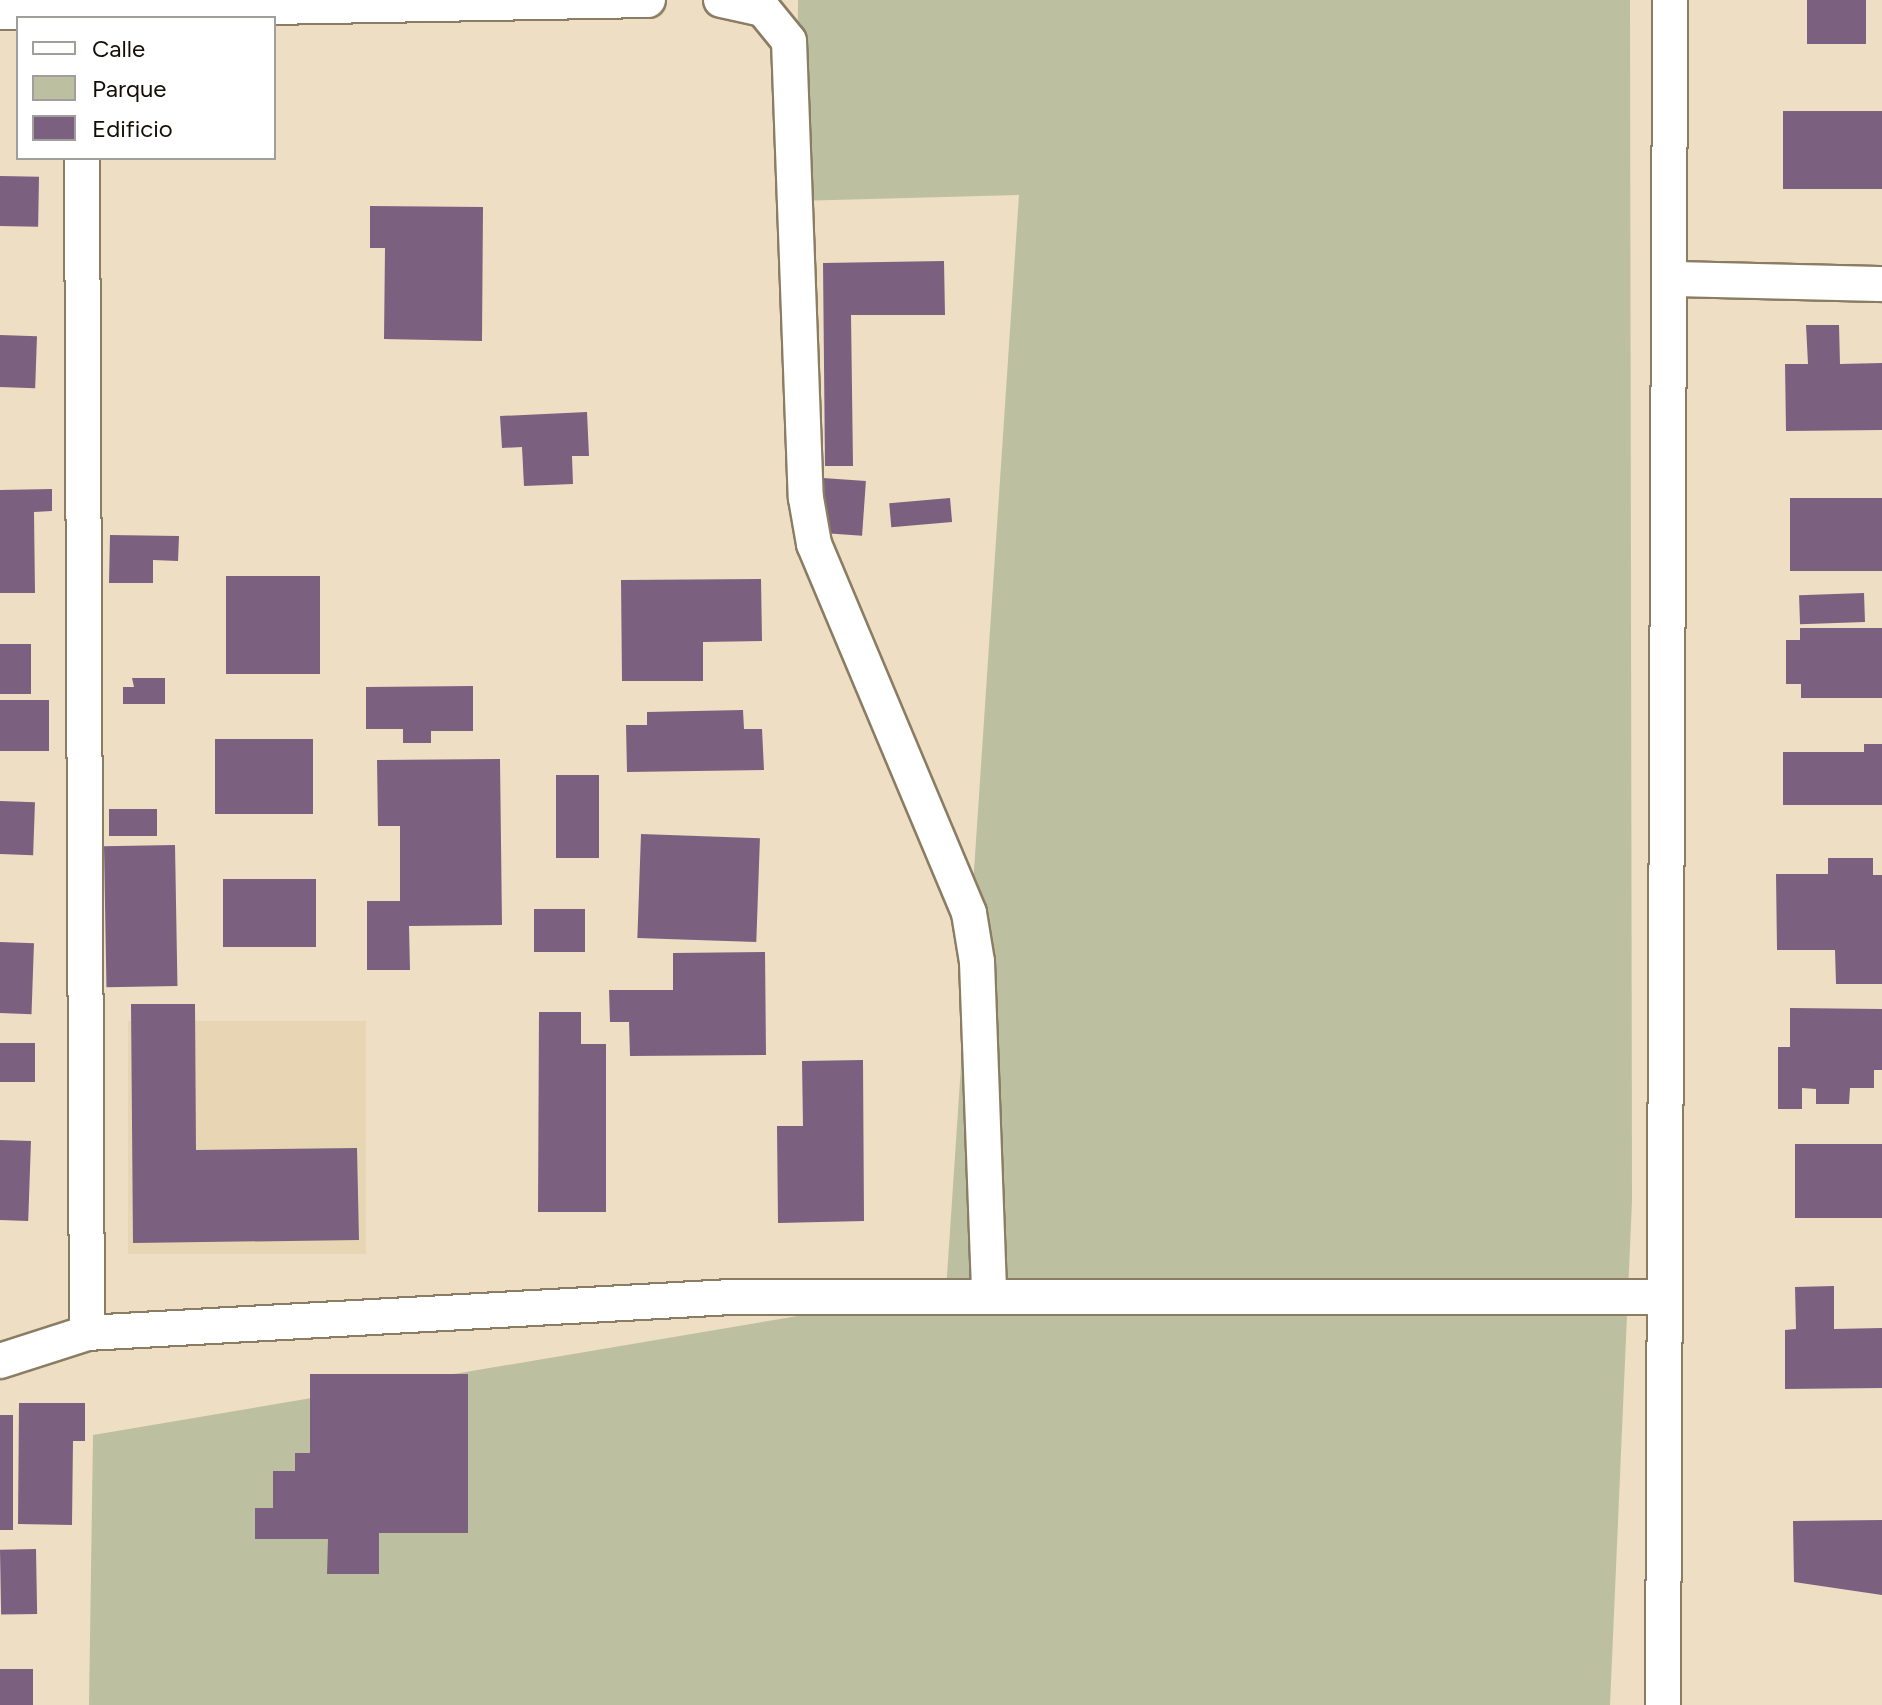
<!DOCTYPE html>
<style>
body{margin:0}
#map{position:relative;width:1882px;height:1705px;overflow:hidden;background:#eedec4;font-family:Figtree,sans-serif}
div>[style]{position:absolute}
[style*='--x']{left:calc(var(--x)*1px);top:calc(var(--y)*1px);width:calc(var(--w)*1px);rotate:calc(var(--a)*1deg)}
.built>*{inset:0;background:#e8d5b3;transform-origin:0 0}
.green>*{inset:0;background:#bcc0a0}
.building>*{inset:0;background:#7c607f;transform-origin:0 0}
.roads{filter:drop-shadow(2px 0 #8b7d64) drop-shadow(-2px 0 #8b7d64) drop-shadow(0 2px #8b7d64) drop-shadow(0 -2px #8b7d64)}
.minor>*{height:34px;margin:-17px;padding:0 17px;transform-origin:17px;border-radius:17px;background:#fff}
span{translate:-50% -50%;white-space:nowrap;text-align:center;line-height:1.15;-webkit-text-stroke:7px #fff;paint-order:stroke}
.legend{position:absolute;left:16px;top:16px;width:260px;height:144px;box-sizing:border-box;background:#fff;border:2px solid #a19f9b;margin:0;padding:10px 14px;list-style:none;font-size:24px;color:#140f06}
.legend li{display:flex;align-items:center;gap:16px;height:40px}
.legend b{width:40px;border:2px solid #a19f9b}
</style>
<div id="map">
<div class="built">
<div style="left:366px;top:1021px;width:233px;height:238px;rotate:90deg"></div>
</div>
<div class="green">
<div style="clip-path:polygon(798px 0,1630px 0,1632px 1201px,1610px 1705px,89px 1705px,93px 1435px,946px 1291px,1019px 195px,796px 201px)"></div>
</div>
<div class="building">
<div style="left:1807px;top:0;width:59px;height:44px"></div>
<div style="left:1882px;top:111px;width:78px;height:99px;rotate:90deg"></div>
<div style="left:0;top:176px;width:39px;height:50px;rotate:1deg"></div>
<div style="clip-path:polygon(370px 206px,483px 207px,482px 341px,384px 339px,385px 248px,370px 248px)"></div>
<div style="clip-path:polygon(944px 261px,945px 315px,851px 315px,853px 466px,825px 466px,823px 263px)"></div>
<div style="clip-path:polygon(1806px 325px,1839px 325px,1840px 364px,1882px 363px,1882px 430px,1786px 431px,1785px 364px,1808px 364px)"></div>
<div style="left:0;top:335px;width:37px;height:52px;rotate:2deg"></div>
<div style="clip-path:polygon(587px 412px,589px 456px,572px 456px,573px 484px,524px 486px,522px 447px,502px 448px,500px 416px)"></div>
<div style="left:823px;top:478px;width:43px;height:55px;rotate:4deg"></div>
<div style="clip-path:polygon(52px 489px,52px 511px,34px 512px,35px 593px,0 593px,0 490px)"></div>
<div style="left:950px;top:498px;width:24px;height:61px;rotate:85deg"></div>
<div style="left:1790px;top:498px;width:92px;height:73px"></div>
<div style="clip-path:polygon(110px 535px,179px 536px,178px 561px,153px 560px,153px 583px,109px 583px)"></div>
<div style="left:226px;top:576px;width:94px;height:98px"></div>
<div style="clip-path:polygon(761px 579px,762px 641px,703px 642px,703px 681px,622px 681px,621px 580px)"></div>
<div style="left:1864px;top:593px;width:29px;height:65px;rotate:88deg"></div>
<div style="clip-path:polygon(1800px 628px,1882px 628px,1882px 698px,1801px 698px,1801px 684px,1786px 684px,1786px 640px,1800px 640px)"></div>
<div style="left:0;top:644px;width:31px;height:50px"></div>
<div style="clip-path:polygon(132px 678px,165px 678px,165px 704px,123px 704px,123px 687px,134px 687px)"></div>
<div style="clip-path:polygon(473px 686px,473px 731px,431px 731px,431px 743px,403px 743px,403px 729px,366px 729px,366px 687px)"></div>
<div style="left:0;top:700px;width:49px;height:51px"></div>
<div style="clip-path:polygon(743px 710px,744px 729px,762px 729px,764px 770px,627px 772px,626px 725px,647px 725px,647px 712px)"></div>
<div style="left:215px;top:739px;width:98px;height:75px"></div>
<div style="clip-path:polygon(1864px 744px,1882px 744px,1882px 805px,1783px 805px,1783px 752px,1864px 752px)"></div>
<div style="clip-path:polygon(500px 759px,502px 925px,409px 926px,410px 970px,367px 970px,367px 901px,400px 901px,400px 826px,378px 826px,377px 760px)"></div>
<div style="left:556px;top:775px;width:43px;height:83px"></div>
<div style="left:0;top:801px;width:35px;height:53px;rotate:2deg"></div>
<div style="left:157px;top:809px;width:27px;height:48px;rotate:90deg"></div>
<div style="left:641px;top:834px;width:119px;height:104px;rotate:2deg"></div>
<div style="left:175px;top:845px;width:141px;height:71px;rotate:89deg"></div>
<div style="clip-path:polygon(1828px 858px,1873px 858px,1873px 875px,1882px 875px,1882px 984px,1836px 984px,1835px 950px,1777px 950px,1776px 874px,1828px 874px)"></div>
<div style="left:316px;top:879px;width:68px;height:93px;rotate:90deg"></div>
<div style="left:534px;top:909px;width:51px;height:43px"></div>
<div style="left:0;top:942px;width:34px;height:71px;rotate:2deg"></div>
<div style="clip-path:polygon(765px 952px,766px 1055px,630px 1056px,629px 1022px,610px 1022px,609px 990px,673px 990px,673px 953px)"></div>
<div style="clip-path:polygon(131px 1004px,195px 1004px,196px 1150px,357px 1148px,359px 1240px,133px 1243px)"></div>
<div style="clip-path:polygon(1790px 1008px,1882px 1009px,1882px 1070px,1874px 1070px,1874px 1088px,1850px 1088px,1849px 1104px,1816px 1104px,1816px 1089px,1802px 1088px,1802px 1109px,1778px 1109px,1778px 1047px,1790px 1047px)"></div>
<div style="clip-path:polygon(539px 1012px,581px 1012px,581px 1044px,606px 1044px,606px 1212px,538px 1212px)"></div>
<div style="left:0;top:1043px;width:35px;height:39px"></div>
<div style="clip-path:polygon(863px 1060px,864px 1221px,778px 1223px,777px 1126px,803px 1126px,802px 1061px)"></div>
<div style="left:0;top:1140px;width:31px;height:80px;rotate:2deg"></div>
<div style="left:1882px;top:1144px;width:74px;height:87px;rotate:90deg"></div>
<div style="clip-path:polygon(1834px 1286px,1834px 1329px,1882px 1328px,1882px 1388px,1785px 1389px,1785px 1330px,1796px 1329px,1795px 1287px)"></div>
<div style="clip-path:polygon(310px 1374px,468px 1374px,468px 1533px,379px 1533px,379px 1574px,327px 1574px,328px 1539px,255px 1539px,255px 1508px,273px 1508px,273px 1471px,295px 1471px,295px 1453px,310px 1453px)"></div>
<div style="clip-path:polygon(19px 1403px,85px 1403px,85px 1441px,73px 1441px,72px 1525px,18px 1524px)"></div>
<div style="left:0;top:1415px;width:13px;height:115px"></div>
<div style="clip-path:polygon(1882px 1520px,1882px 1595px,1794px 1582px,1793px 1521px)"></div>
<div style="left:36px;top:1549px;width:65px;height:36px;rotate:89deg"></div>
<div style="left:0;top:1669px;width:33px;height:36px"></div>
</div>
<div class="roads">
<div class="minor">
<div style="--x:721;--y:0;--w:43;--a:12.1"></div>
<div style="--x:763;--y:9;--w:41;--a:50.9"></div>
<div style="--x:789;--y:41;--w:457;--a:87.9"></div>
<div style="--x:806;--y:498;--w:47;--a:80.1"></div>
<div style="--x:814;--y:544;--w:400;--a:67.2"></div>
<div style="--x:969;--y:913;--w:50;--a:80.7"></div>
<div style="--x:977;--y:962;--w:330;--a:87.9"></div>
<div style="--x:0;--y:12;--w:648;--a:-1.06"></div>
<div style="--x:82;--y:158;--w:1175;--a:89.76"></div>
<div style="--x:1672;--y:279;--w:210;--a:1.4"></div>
<div style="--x:0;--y:1361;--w:91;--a:-17.8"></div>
<div style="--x:87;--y:1333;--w:645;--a:-3.2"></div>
<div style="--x:731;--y:1297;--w:934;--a:0"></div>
<div style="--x:1663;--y:1705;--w:1705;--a:-89.76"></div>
</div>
</div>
<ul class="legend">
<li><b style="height:10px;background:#fff"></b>Calle</li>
<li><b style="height:22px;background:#bcc0a0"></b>Parque</li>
<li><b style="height:22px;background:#7c607f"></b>Edificio</li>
</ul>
</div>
